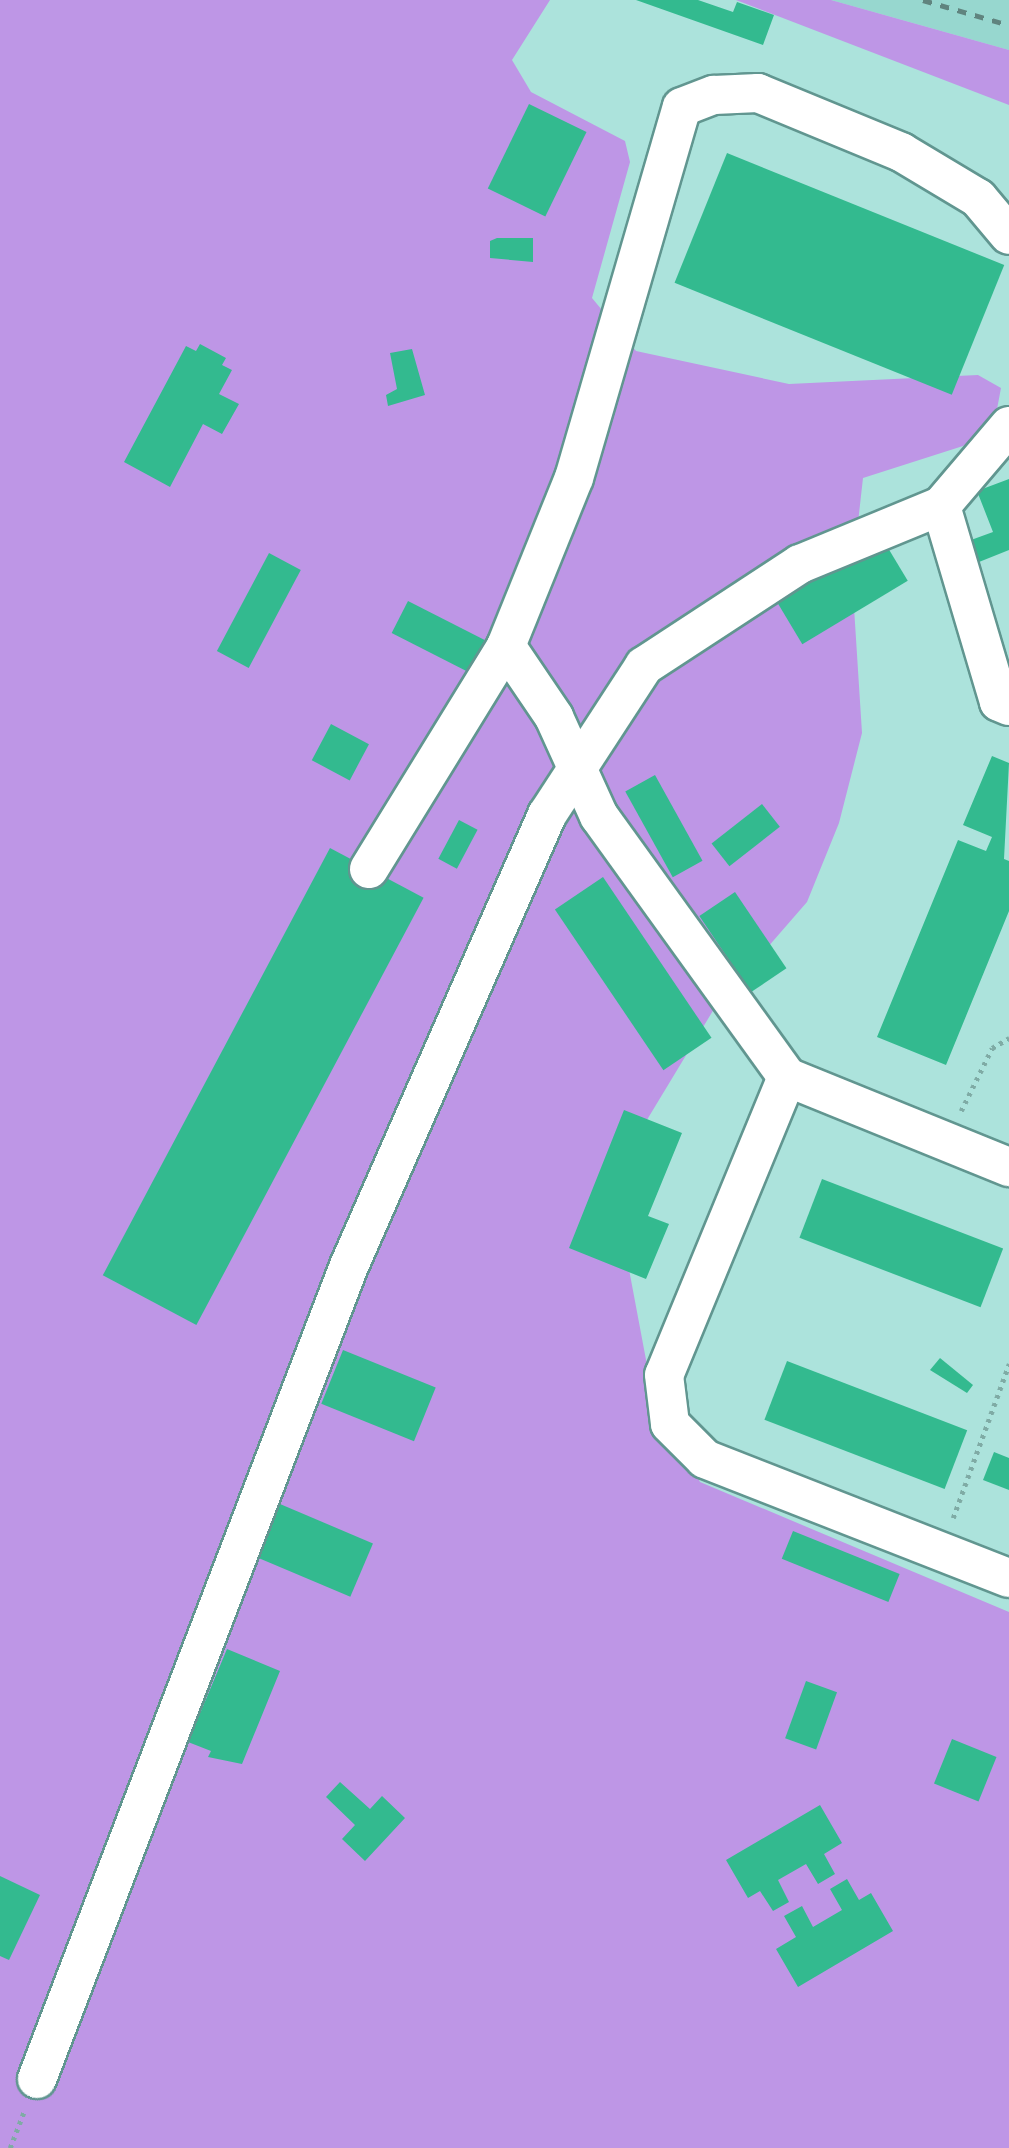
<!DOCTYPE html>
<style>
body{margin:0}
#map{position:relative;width:1009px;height:2148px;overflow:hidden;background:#ace3dc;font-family:Mulish,sans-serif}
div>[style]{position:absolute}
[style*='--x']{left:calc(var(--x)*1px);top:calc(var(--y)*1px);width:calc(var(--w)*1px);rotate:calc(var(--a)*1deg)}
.built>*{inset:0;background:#97d7cf}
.green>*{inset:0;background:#be96e6}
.building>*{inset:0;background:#33ba8f;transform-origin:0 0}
.path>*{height:4.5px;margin-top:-2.25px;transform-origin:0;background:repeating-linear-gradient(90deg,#7faba5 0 3.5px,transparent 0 8.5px)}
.roads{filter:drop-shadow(2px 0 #619690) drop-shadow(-2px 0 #619690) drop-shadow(0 2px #619690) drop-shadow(0 -2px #619690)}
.minor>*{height:38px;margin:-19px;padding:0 19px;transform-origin:19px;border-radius:19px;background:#fff}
.rail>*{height:5px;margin-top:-2.5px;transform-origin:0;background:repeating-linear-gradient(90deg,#60847f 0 9px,transparent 0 18px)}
span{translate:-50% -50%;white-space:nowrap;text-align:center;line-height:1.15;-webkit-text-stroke:5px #ace3dc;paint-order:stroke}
</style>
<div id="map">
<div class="built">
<div style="clip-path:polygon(831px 0,1009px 0,1009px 50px,906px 21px)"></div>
</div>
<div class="green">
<div style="clip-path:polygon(0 0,550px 0,512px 60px,531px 92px,625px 141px,630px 162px,592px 298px,636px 351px,789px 384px,978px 375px,1001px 388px,994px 425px,963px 446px,863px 478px,852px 576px,862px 733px,839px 823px,807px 902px,714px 1009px,636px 1138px,625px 1248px,650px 1381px,700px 1482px,1009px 1612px,1009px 2148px,0 2148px)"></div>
<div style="clip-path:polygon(736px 0,831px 0,1009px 50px,1009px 105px)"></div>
</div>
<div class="building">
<div style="clip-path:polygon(636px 0,698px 0,733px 12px,737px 2px,774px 15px,763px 45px)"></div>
<div style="left:529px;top:104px;width:64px;height:94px;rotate:26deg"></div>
<div style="left:727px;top:153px;width:299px;height:140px;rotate:22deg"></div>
<div style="clip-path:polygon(497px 238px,533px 238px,533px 262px,490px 258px,490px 241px)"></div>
<div style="clip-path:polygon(200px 344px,226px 358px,222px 365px,232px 370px,219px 394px,239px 404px,222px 434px,203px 424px,170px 487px,124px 462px,186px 346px,196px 351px)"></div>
<div style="clip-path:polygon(412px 349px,425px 395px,388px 406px,386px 395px,397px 389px,390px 353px)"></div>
<div style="clip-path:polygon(1009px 479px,1009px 550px,979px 562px,971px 540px,993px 532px,977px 491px)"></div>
<div style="left:882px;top:538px;width:50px;height:123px;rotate:59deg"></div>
<div style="left:269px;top:553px;width:36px;height:111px;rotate:28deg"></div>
<div style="left:408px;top:601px;width:86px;height:36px;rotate:27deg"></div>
<div style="left:331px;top:724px;width:43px;height:41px;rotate:28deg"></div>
<div style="clip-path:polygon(992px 756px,1009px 763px,1004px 859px,1009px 861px,1009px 911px,946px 1065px,877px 1037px,958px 840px,986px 851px,992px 837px,963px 825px)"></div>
<div style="left:655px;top:775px;width:98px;height:34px;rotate:61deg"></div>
<div style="left:762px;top:804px;width:29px;height:64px;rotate:52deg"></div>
<div style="left:459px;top:820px;width:21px;height:44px;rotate:28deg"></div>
<div style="left:330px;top:848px;width:106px;height:484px;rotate:28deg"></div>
<div style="left:603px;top:877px;width:194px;height:58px;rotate:56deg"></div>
<div style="left:735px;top:892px;width:92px;height:43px;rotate:56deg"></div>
<div style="clip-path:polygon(624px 1110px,682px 1133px,648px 1216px,669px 1224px,646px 1279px,569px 1248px)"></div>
<div style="left:822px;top:1179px;width:194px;height:63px;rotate:21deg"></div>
<div style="left:343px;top:1350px;width:100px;height:58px;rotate:22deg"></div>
<div style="clip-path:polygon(940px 1358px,973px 1385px,967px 1393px,930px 1370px)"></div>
<div style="left:787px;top:1361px;width:193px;height:63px;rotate:21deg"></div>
<div style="clip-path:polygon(994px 1452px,1009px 1458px,1009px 1490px,983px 1480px)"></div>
<div style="left:280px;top:1504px;width:101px;height:58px;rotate:23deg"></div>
<div style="left:793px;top:1531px;width:115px;height:30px;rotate:22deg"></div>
<div style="clip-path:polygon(227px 1649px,280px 1671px,242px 1764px,208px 1757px,211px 1751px,188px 1742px)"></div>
<div style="left:806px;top:1681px;width:33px;height:61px;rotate:20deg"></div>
<div style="left:952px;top:1739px;width:48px;height:48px;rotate:22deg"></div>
<div style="clip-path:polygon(340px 1782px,370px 1809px,382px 1796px,405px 1818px,365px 1861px,342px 1839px,355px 1825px,326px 1797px)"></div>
<div style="clip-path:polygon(820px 1805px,842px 1843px,824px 1854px,835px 1874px,818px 1884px,806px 1864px,778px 1880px,789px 1902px,773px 1911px,760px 1891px,748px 1898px,726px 1860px)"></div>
<div style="clip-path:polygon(0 1876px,40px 1895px,9px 1960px,0 1956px)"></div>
<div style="clip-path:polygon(847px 1879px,859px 1900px,871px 1893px,893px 1931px,798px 1987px,776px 1949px,796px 1937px,784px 1916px,802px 1906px,813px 1927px,842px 1910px,830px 1889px)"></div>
</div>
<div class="path">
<div style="--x:961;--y:1111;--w:70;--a:-63.8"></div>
<div style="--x:992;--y:1048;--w:20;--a:-30"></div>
<div style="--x:953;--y:1518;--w:164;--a:-70"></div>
<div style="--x:10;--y:2148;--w:42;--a:-69"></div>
</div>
<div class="roads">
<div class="minor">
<div style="--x:1009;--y:426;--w:105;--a:130.4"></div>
<div style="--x:941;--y:506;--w:204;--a:73.5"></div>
<div style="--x:999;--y:702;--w:11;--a:22"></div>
<div style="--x:506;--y:646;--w:86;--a:55.9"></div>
<div style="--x:554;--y:717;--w:109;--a:65.6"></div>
<div style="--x:599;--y:816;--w:322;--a:54.2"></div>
<div style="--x:787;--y:1077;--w:240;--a:22.1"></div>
<div style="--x:369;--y:869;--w:262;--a:-58.4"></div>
<div style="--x:506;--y:646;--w:181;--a:-68"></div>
<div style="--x:574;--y:478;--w:386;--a:-73.8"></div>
<div style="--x:682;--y:107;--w:34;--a:-21"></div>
<div style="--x:714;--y:95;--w:44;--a:-2.6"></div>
<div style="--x:758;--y:93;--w:155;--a:22.4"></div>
<div style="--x:901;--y:152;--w:90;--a:30.9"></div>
<div style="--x:978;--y:198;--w:48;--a:50"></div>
<div style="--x:787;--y:1077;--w:322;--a:112.4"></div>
<div style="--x:664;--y:1375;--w:49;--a:83"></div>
<div style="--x:670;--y:1424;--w:49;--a:45"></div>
<div style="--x:705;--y:1459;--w:326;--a:21.4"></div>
<div style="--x:37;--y:2079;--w:871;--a:-69.01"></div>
<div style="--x:349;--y:1266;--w:493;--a:-66.3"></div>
<div style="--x:547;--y:815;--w:178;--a:-56.9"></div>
<div style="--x:644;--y:666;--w:186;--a:-33.2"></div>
<div style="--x:800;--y:564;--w:152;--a:-22.4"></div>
</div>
</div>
<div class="rail">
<div style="--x:923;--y:0;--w:90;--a:16.2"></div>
</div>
</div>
